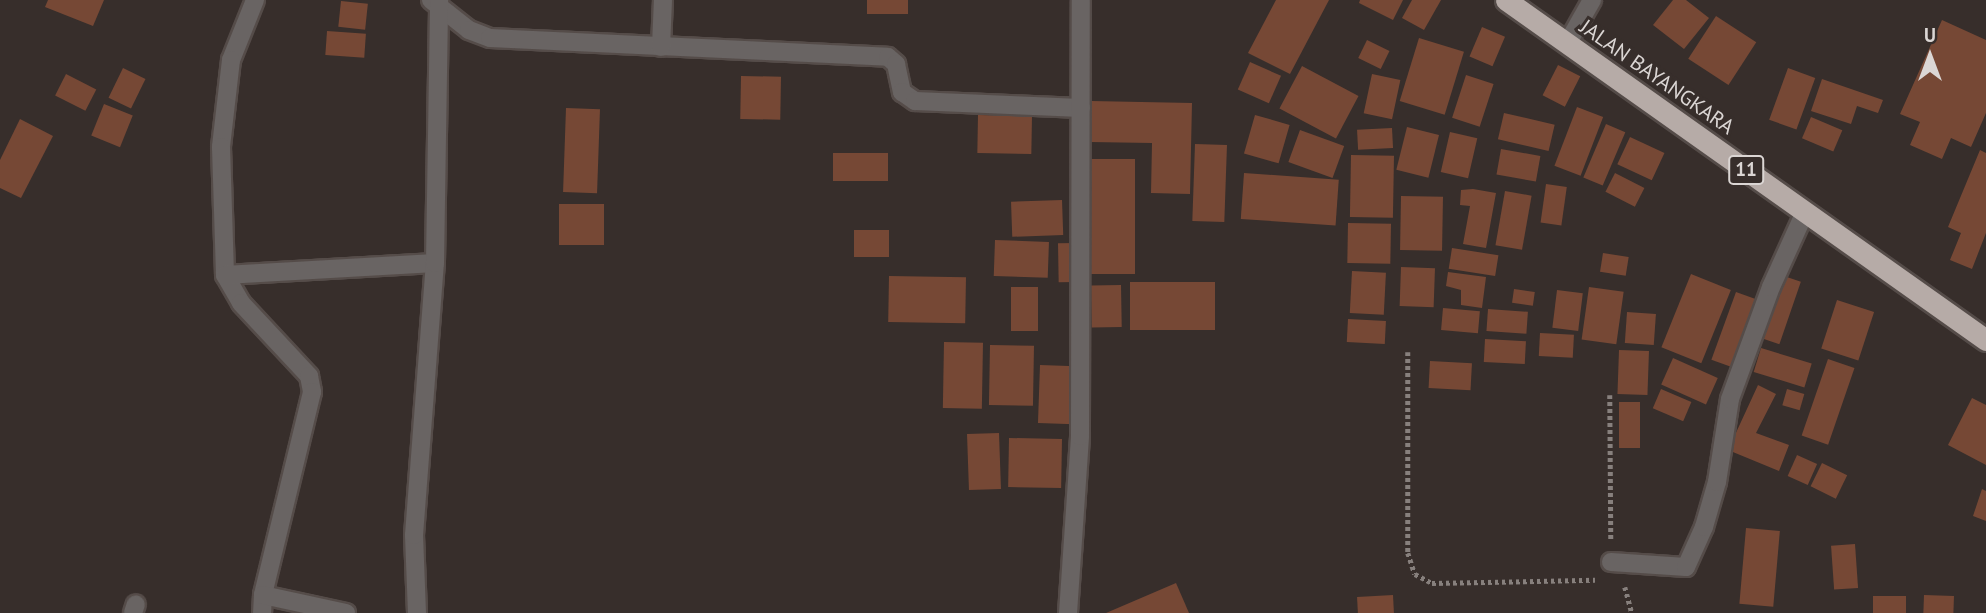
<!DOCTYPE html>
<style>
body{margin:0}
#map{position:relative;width:1986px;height:613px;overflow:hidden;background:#372e2b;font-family:"PT Sans",sans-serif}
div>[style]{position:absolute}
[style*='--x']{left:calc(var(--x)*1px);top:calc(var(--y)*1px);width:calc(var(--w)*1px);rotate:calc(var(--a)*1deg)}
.building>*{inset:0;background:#764835;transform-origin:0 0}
.path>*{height:4.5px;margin-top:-2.25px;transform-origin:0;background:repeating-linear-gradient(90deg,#87807d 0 3.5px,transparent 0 7px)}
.roads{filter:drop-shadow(2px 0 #554c49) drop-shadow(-2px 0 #554c49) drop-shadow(0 2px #554c49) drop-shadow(0 -2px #554c49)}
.street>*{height:18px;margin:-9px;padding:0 9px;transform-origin:9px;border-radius:9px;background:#696463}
.highway>*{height:21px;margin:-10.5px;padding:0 10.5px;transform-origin:10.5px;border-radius:10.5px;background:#b6aba7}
span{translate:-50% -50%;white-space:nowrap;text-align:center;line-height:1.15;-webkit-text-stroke:6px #372e2b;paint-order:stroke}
.shield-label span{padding:2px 5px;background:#372e2b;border:2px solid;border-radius:5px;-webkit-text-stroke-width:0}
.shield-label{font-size:19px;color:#dbd6d4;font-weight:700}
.street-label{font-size:21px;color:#dbd6d4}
.north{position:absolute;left:1895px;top:21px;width:70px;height:70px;-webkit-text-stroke:5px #372e2b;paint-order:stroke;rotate:0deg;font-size:19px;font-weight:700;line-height:28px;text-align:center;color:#dbd6d4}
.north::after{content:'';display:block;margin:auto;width:24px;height:32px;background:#dbd6d4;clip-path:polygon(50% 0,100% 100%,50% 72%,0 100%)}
</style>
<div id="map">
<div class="building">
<div style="clip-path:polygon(48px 0,104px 0,93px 26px,45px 7px)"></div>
<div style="left:867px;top:0;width:41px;height:14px"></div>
<div style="clip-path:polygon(1276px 0,1329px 0,1290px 74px,1248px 53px)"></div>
<div style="clip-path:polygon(1360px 0,1403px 0,1393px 20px,1359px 3px)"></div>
<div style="clip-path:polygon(1412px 0,1441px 0,1424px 30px,1402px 18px)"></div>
<div style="clip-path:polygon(1673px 0,1686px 0,1709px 18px,1684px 49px,1653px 25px)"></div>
<div style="left:341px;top:1px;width:27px;height:26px;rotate:6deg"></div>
<div style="left:1716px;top:16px;width:48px;height:51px;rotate:33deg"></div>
<div style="clip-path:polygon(1942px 20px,1986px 40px,1986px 113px,1971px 147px,1951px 138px,1942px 159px,1910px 145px,1920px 122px,1900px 114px)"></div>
<div style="left:1482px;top:27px;width:25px;height:32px;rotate:23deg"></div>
<div style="left:327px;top:31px;width:39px;height:24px;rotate:4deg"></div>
<div style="left:1419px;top:38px;width:47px;height:66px;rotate:17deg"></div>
<div style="left:1367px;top:40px;width:25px;height:20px;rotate:26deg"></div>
<div style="left:1250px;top:62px;width:34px;height:30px;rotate:24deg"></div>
<div style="left:1558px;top:65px;width:25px;height:34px;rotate:27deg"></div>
<div style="left:1302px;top:66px;width:64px;height:48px;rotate:28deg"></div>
<div style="left:123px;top:68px;width:25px;height:33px;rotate:26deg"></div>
<div style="left:1788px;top:68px;width:29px;height:55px;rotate:20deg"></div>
<div style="left:66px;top:74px;width:34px;height:24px;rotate:27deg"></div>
<div style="left:1372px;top:74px;width:29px;height:40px;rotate:12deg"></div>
<div style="left:1466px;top:75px;width:29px;height:45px;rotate:18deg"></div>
<div style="left:741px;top:76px;width:40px;height:43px;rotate:1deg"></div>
<div style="clip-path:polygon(1822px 79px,1883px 100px,1878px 113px,1857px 106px,1851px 124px,1811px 111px)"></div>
<div style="clip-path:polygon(1091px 101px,1192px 103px,1190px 194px,1151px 193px,1152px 143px,1090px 142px)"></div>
<div style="left:104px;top:104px;width:31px;height:34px;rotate:22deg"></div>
<div style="left:1577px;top:107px;width:28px;height:63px;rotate:21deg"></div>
<div style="left:566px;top:108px;width:34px;height:84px;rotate:2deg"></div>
<div style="left:1504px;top:113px;width:52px;height:27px;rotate:13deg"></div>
<div style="left:978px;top:115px;width:54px;height:38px;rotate:1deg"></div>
<div style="left:1255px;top:115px;width:36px;height:40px;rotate:16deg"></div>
<div style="left:1811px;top:117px;width:34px;height:23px;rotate:23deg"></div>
<div style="clip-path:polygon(20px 119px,53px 136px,21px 198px,0 188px,0 160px)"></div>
<div style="left:1606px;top:124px;width:21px;height:58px;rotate:23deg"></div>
<div style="left:1407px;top:127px;width:33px;height:44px;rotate:14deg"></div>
<div style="left:1392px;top:128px;width:20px;height:35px;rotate:87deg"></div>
<div style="left:1300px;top:130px;width:47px;height:34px;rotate:20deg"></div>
<div style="left:1450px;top:132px;width:28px;height:41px;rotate:13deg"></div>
<div style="left:1630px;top:137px;width:38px;height:30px;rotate:25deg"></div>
<div style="left:1195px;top:144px;width:32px;height:77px;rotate:2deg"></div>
<div style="left:1501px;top:149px;width:40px;height:26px;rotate:10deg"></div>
<div style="clip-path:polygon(1980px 150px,1986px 153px,1986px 233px,1972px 269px,1950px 260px,1961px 233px,1948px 227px)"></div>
<div style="left:833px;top:153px;width:55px;height:28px"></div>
<div style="left:1351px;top:155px;width:43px;height:62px;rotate:1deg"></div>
<div style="left:1091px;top:159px;width:44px;height:115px"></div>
<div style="left:1244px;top:173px;width:95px;height:46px;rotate:4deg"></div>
<div style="left:1615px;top:173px;width:33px;height:21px;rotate:27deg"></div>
<div style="left:1546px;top:184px;width:21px;height:39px;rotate:8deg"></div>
<div style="clip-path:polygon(1473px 189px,1496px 193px,1486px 248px,1463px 244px,1470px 206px,1460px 205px,1461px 190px)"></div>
<div style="left:1505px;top:191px;width:27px;height:55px;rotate:10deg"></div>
<div style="left:1401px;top:196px;width:42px;height:54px;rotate:1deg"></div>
<div style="left:1062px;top:200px;width:35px;height:51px;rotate:88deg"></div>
<div style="left:559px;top:204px;width:45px;height:41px"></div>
<div style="left:1348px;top:223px;width:43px;height:40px;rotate:1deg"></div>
<div style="left:854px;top:230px;width:35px;height:27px"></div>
<div style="left:995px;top:240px;width:54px;height:36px;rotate:2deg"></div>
<div style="left:1076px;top:243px;width:39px;height:18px;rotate:89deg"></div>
<div style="left:1452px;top:248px;width:47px;height:21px;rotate:9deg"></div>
<div style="left:1603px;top:253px;width:26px;height:19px;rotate:9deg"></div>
<div style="left:1401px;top:267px;width:34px;height:39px;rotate:2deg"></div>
<div style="left:1352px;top:271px;width:34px;height:42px;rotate:3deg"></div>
<div style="clip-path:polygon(1448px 272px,1486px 277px,1482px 308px,1461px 305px,1461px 290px,1446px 286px)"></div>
<div style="left:1691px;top:274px;width:43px;height:79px;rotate:22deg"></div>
<div style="left:1781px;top:275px;width:21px;height:66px;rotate:19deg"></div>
<div style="left:889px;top:276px;width:77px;height:46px;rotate:1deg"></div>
<div style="left:1215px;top:282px;width:48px;height:85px;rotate:90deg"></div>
<div style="left:1121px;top:285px;width:42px;height:30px;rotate:89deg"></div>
<div style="left:1011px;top:287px;width:27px;height:44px"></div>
<div style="left:1589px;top:287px;width:35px;height:53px;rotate:8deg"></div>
<div style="left:1514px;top:289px;width:21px;height:14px;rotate:8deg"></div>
<div style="left:1557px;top:290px;width:26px;height:38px;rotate:7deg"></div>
<div style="left:1736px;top:292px;width:23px;height:72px;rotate:20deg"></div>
<div style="left:1837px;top:300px;width:39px;height:51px;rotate:18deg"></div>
<div style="left:1443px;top:308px;width:37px;height:22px;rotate:5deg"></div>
<div style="left:1488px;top:309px;width:40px;height:22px;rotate:4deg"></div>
<div style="left:1627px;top:312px;width:29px;height:31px;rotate:4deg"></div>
<div style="left:1348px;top:319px;width:38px;height:23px;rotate:3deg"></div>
<div style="left:1540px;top:333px;width:34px;height:23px;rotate:3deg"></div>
<div style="left:1485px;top:339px;width:41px;height:23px;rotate:3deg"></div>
<div style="left:944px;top:342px;width:39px;height:66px;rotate:1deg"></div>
<div style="left:990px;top:345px;width:44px;height:60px;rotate:1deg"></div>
<div style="left:1761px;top:348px;width:53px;height:25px;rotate:17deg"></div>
<div style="left:1619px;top:350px;width:30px;height:44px;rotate:2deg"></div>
<div style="left:1673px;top:358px;width:49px;height:29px;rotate:24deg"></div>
<div style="left:1828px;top:359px;width:28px;height:81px;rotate:19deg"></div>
<div style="left:1430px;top:361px;width:42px;height:27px;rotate:3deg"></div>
<div style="left:1040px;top:365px;width:36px;height:58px;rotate:2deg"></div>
<div style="clip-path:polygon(1758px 385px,1776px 394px,1756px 433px,1789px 445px,1779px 471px,1728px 450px)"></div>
<div style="left:1661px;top:389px;width:33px;height:21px;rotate:23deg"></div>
<div style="left:1787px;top:389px;width:18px;height:17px;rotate:16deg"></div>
<div style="clip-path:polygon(1972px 398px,1986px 405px,1986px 465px,1948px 445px)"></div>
<div style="left:1619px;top:402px;width:21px;height:46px"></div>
<div style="left:999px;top:433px;width:56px;height:32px;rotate:88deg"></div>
<div style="left:1009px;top:438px;width:53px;height:49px;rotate:1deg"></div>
<div style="left:1797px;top:455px;width:22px;height:23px;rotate:24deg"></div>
<div style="left:1822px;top:463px;width:28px;height:26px;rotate:26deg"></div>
<div style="clip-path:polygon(1982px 489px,1986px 491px,1986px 521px,1973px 516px)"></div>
<div style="left:1746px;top:528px;width:34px;height:76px;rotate:5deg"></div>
<div style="left:1855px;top:544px;width:44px;height:24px;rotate:86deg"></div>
<div style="clip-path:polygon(1176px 583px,1189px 613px,1106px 613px)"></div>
<div style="left:1393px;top:595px;width:18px;height:36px;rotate:87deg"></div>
<div style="left:1924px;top:595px;width:30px;height:18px;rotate:2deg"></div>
<div style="left:1873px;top:596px;width:33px;height:17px"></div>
</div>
<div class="path">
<div style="--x:1408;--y:352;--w:201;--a:90"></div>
<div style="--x:1408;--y:553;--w:22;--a:72"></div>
<div style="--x:1415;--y:574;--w:19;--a:28"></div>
<div style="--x:1432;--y:583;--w:163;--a:-1.1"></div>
<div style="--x:1610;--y:395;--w:145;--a:89.6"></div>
<div style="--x:1625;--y:587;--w:27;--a:75"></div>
</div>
<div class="roads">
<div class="street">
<div style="--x:255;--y:0;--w:65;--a:111.8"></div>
<div style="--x:231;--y:60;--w:88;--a:96.6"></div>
<div style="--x:221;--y:147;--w:128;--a:88.2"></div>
<div style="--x:225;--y:275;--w:32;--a:60"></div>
<div style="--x:241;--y:303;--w:100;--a:47"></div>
<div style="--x:309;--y:376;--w:16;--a:79"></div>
<div style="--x:312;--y:392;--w:209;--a:103.6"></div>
<div style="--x:263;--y:595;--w:18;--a:93"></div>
<div style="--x:431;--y:0;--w:48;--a:38.3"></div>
<div style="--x:469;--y:30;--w:22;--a:21"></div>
<div style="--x:490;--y:38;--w:398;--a:2.7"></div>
<div style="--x:888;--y:57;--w:11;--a:41"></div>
<div style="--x:896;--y:64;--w:29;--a:78"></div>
<div style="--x:902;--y:92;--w:16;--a:35"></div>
<div style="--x:915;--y:101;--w:166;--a:2.4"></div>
<div style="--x:1567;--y:44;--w:51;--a:-60.4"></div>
<div style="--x:661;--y:47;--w:47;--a:-87.6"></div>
<div style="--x:225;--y:275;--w:210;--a:-3.3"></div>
<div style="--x:1611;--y:562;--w:75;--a:3.8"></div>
<div style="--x:1686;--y:567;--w:44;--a:-65.8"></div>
<div style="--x:1704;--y:527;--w:47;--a:-73.9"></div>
<div style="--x:1717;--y:482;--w:84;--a:-81.1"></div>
<div style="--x:1730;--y:399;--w:119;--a:-69.9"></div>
<div style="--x:1771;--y:287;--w:82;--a:-65.6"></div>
<div style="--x:263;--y:595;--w:85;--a:12.2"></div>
<div style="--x:133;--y:613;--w:9;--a:-72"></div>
<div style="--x:417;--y:613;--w:78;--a:-92.2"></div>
<div style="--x:414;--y:535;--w:273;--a:-85.6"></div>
<div style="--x:435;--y:263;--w:263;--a:-89.1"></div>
<div style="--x:1068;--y:613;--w:177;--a:-86.1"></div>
<div style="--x:1080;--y:436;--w:436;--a:-89.9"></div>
</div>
<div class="highway">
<div style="--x:1506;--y:0;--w:588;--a:35.31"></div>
</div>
</div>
<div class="shield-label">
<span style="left:1746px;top:170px">11</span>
</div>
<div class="street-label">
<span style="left:1657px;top:77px;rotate:35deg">JALAN BAYANGKARA</span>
</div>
<div class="north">U</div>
</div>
